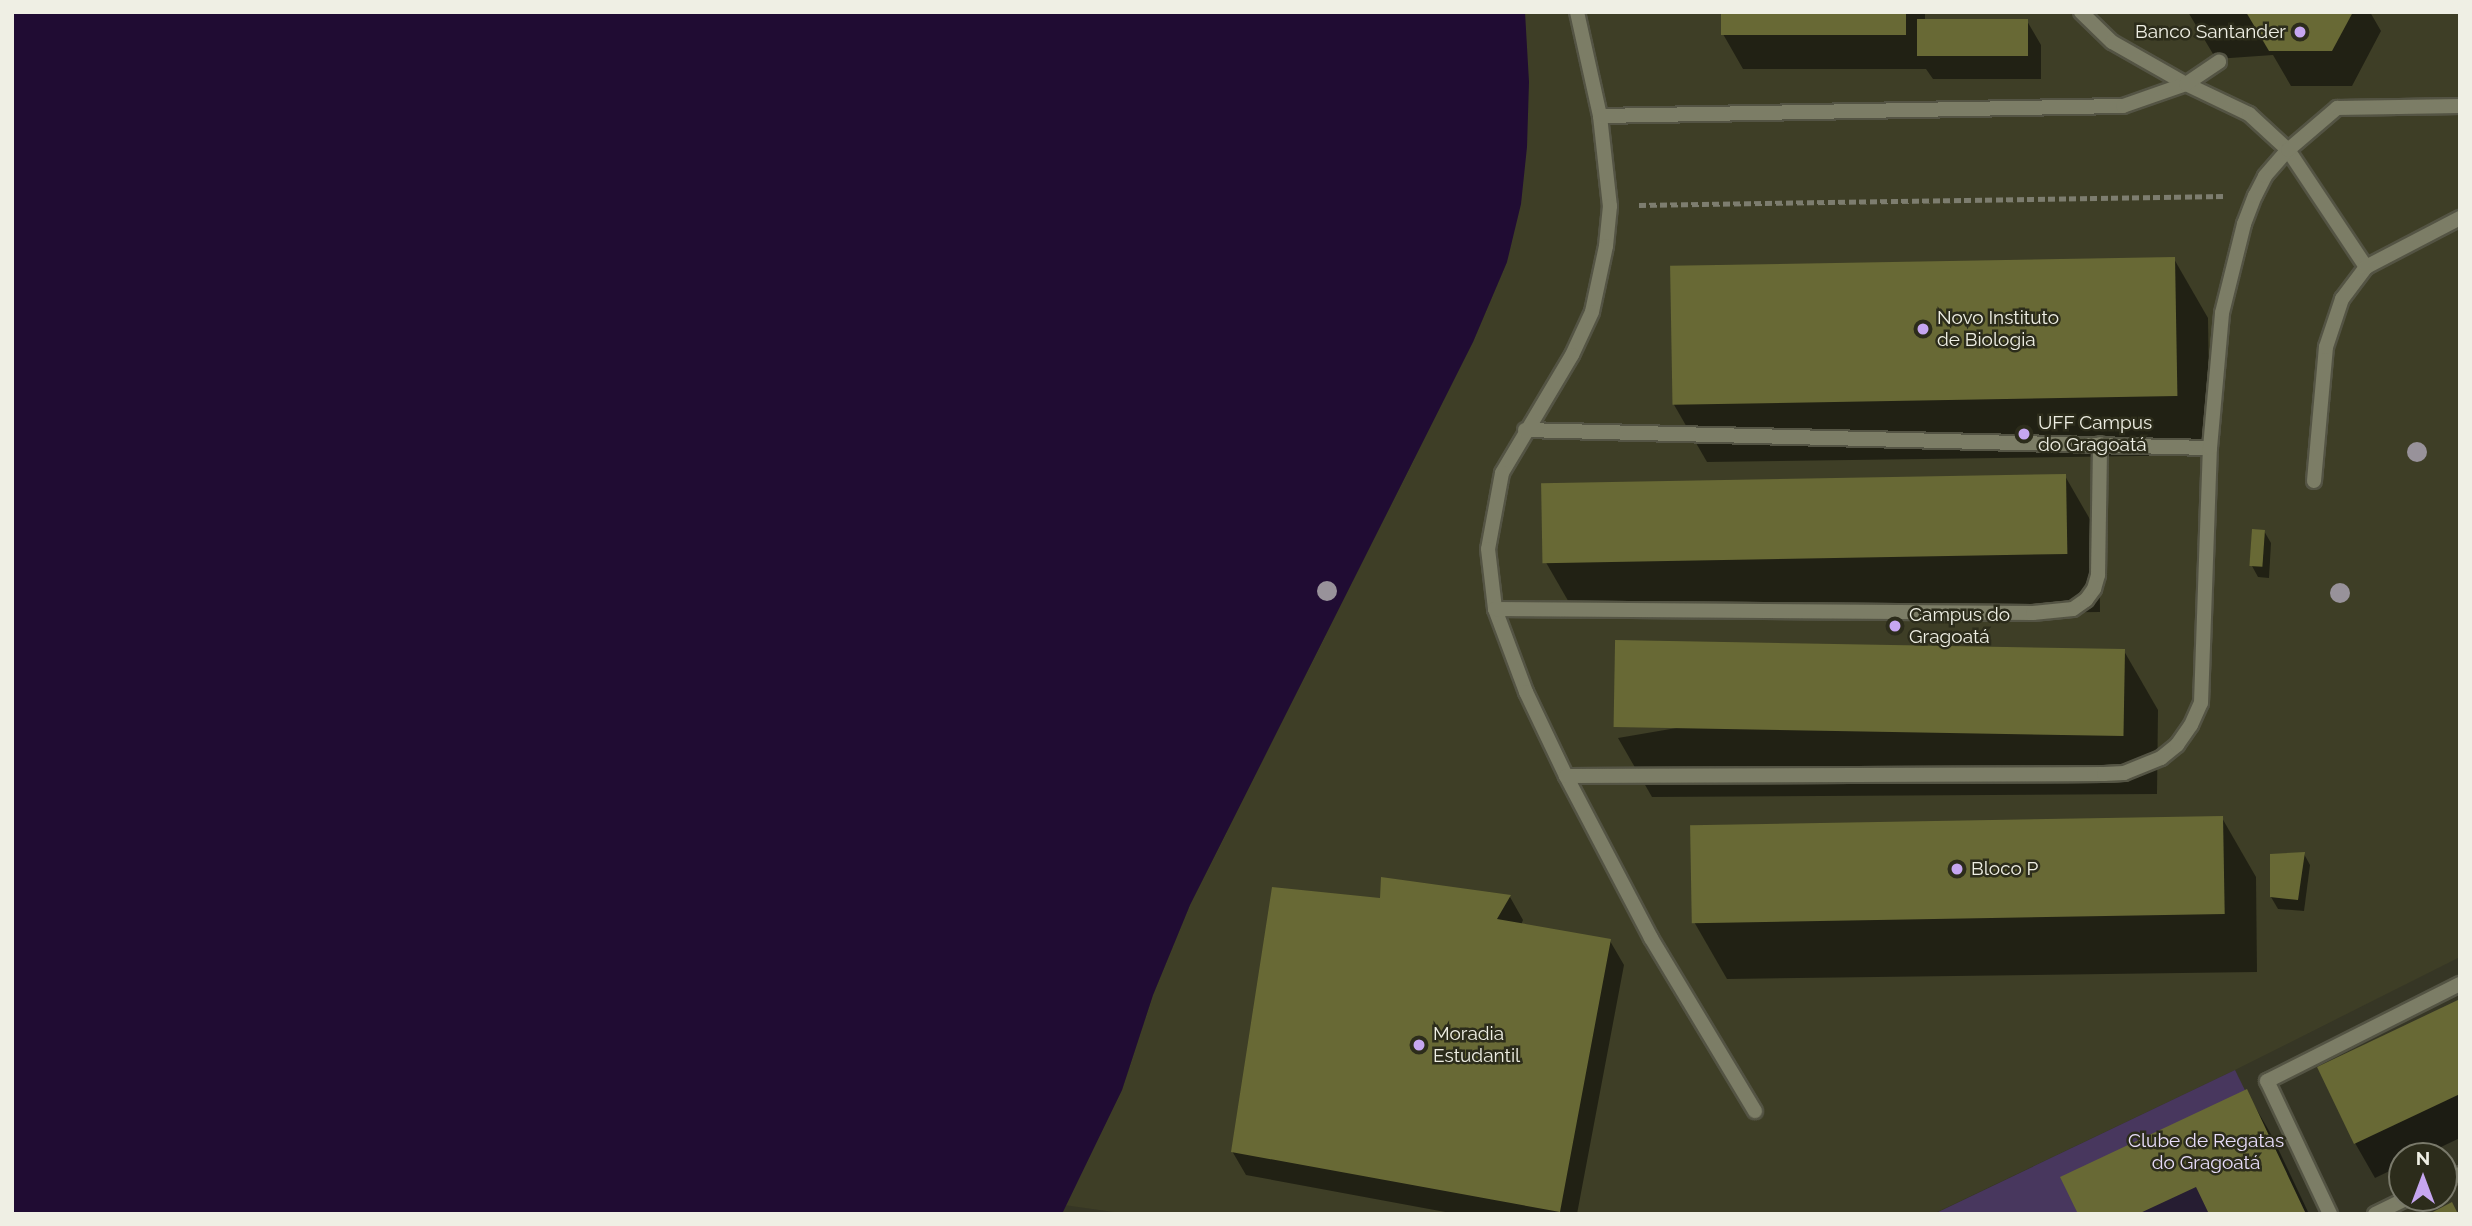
<!DOCTYPE html>
<meta charset="utf-8">
<style>
body{margin:0}
#map{position:relative;width:2472px;height:1226px;overflow:hidden;background:#363625;font-family:Raleway,sans-serif}
div>[style]{position:absolute}
[style*='--x']{left:calc(var(--x)*1px);top:calc(var(--y)*1px);width:calc(var(--w)*1px);rotate:calc(var(--a)*1deg)}
.built>*{inset:0;background:#3e3e26}
.green>*{inset:0;background:#48375e}
.water>*{inset:0;background:#200c33}
.shadow>*{inset:0;background:#0007}
.building>*{inset:0;background:#686935;transform-origin:0 0}
.path>*{height:4.5px;margin-top:-2.25px;transform-origin:0;background:repeating-linear-gradient(90deg,#7d7d6f 0 7px,transparent 0 10.5px)}
.roads{filter:drop-shadow(2px 0 #545444) drop-shadow(-2px 0 #545444) drop-shadow(0 2px #545444) drop-shadow(0 -2px #545444)}
.lane>*{height:14px;margin:-7px;padding:0 7px;transform-origin:7px;border-radius:7px;background:#7c7d66}
.street>*{height:14px;margin:-7px;padding:0 7px;transform-origin:7px;border-radius:7px;background:#7c7d66}
.trees>*{width:20px;height:20px;margin:-10px;border-radius:50%;background:#98929a}
.dots>*{width:19px;height:19px;translate:-50% -50%;box-sizing:border-box;border:4px solid #2c2c1b;border-radius:50%}
span{translate:-50% -50%;white-space:nowrap;text-align:center;line-height:1.15;-webkit-text-stroke:5px #2c2c1b;paint-order:stroke}
.poi-label{font-size:19px;color:#efefe4}
.right{translate:-100% -50%;text-align:right}
.left{translate:0 -50%;text-align:left}
.park-label{font-size:19px;color:#e8ddfa}
.frame{position:absolute;inset:0;border:14px solid #efefe4;pointer-events:none}
.north{position:absolute;left:2388px;top:1142px;width:70px;height:70px;box-sizing:border-box;background:#2c2c1b;border:2px solid #7a7a6b;border-radius:50%;rotate:0deg;font-size:19px;font-weight:700;line-height:28px;text-align:center;color:#efefe4}
.north::after{content:'';display:block;margin:auto;width:24px;height:32px;background:#c6a6f0;clip-path:polygon(50% 0,100% 100%,50% 72%,0 100%)}
</style>
<div id="map">
<div class="built">
<div style="clip-path:polygon(1486px 12px,2460px 12px,2460px 957px,2235px 1070px,1933px 1214px,1128px 1214px,1064px 1205px,1122px 1090px,1153px 995px,1190px 905px,1473px 342px,1507px 262px)"></div>
</div>
<div class="green">
<div style="clip-path:polygon(2235px 1070px,2306px 1214px,1934px 1214px)"></div>
</div>
<div class="water">
<div style="clip-path:polygon(12px 12px,1525px 12px,1529px 82px,1527px 147px,1521px 204px,1507px 262px,1473px 342px,1190px 905px,1153px 995px,1122px 1090px,1062px 1214px,12px 1214px)"></div>
</div>
<div class="shadow">
<div style="clip-path:polygon(1723px 12px,1925px 12px,1925px 21px,2027px 21px,2041px 45px,2041px 79px,1933px 79px,1926px 69px,1743px 69px,1723px 34px)"></div>
<div style="clip-path:polygon(2188px 12px,2370px 12px,2381px 31px,2352px 86px,2291px 86px,2273px 55px,2216px 59px)"></div>
<div style="clip-path:polygon(2174px 259px,2208px 318px,2210px 455px,1707px 462px,1673px 403px)"></div>
<div style="clip-path:polygon(2065px 476px,2099px 535px,2100px 612px,1578px 618px,1544px 559px)"></div>
<div style="clip-path:polygon(2264px 531px,2271px 543px,2269px 578px,2258px 577px,2252px 566px)"></div>
<div style="clip-path:polygon(2124px 651px,2158px 710px,2157px 794px,1652px 797px,1618px 738px)"></div>
<div style="clip-path:polygon(2222px 818px,2256px 877px,2257px 972px,1727px 979px,1693px 920px)"></div>
<div style="clip-path:polygon(2304px 854px,2310px 865px,2304px 911px,2278px 909px,2271px 897px)"></div>
<div style="clip-path:polygon(1510px 897px,1523px 920px,1521px 925px,1610px 941px,1624px 965px,1577px 1214px,1456px 1214px,1246px 1175px,1232px 1151px,1381px 900px)"></div>
<div style="clip-path:polygon(2460px 1001px,2460px 1138px,2422px 1156px,2402px 1156px,2402px 1165px,2375px 1178px,2355px 1143px)"></div>
<div style="clip-path:polygon(2246px 1091px,2272px 1136px,2309px 1214px,2080px 1214px)"></div>
</div>
<div class="building">
<div style="left:1721px;top:12px;width:185px;height:23px"></div>
<div style="clip-path:polygon(2246px 12px,2353px 12px,2332px 51px,2269px 51px)"></div>
<div style="left:1917px;top:19px;width:111px;height:37px"></div>
<div style="left:2175px;top:257px;width:139px;height:505px;rotate:89deg"></div>
<div style="left:2066px;top:474px;width:80px;height:525px;rotate:89deg"></div>
<div style="left:2252px;top:529px;width:13px;height:37px;rotate:4deg"></div>
<div style="left:2125px;top:649px;width:87px;height:510px;rotate:91deg"></div>
<div style="left:2223px;top:816px;width:98px;height:533px;rotate:89deg"></div>
<div style="clip-path:polygon(2305px 852px,2298px 900px,2270px 897px,2270px 854px)"></div>
<div style="clip-path:polygon(1381px 877px,1511px 895px,1497px 919px,1611px 939px,1560px 1212px,1231px 1152px,1272px 887px,1380px 898px)"></div>
<div style="clip-path:polygon(2460px 999px,2460px 1094px,2354px 1144px,2317px 1067px)"></div>
<div style="clip-path:polygon(2247px 1089px,2306px 1214px,2209px 1214px,2196px 1187px,2138px 1214px,2078px 1214px,2060px 1177px)"></div>
<div style="clip-path:polygon(2452px 1202px,2458px 1214px,2429px 1214px)"></div>
</div>
<div class="path">
<div style="--x:1639;--y:205;--w:586;--a:-0.88"></div>
</div>
<div class="roads">
<div class="lane">
<div style="--x:1577;--y:12;--w:107;--a:77.5"></div>
<div style="--x:1600;--y:116;--w:91;--a:83.7"></div>
<div style="--x:1610;--y:206;--w:40;--a:95.7"></div>
<div style="--x:1606;--y:246;--w:67;--a:102"></div>
<div style="--x:1592;--y:312;--w:47;--a:114.9"></div>
<div style="--x:1572;--y:355;--w:137;--a:120.7"></div>
<div style="--x:1502;--y:473;--w:77;--a:100.4"></div>
<div style="--x:1488;--y:549;--w:60;--a:83.3"></div>
<div style="--x:1495;--y:609;--w:89;--a:69.5"></div>
<div style="--x:1526;--y:692;--w:93;--a:64.5"></div>
<div style="--x:1566;--y:776;--w:183;--a:62.3"></div>
<div style="--x:1651;--y:938;--w:202;--a:59"></div>
<div style="--x:2081;--y:12;--w:43;--a:44.1"></div>
<div style="--x:2112;--y:42;--w:85;--a:29.6"></div>
<div style="--x:2186;--y:84;--w:70;--a:25.5"></div>
<div style="--x:2249;--y:114;--w:53;--a:42.7"></div>
<div style="--x:2288;--y:150;--w:141;--a:56.3"></div>
<div style="--x:1600;--y:116;--w:523;--a:-1.1"></div>
<div style="--x:2123;--y:106;--w:67;--a:-19.2"></div>
<div style="--x:2186;--y:84;--w:40;--a:-34"></div>
<div style="--x:2314;--y:481;--w:135;--a:-84.9"></div>
<div style="--x:2326;--y:347;--w:51;--a:-71.6"></div>
<div style="--x:2342;--y:299;--w:40;--a:-53"></div>
<div style="--x:2366;--y:267;--w:106;--a:-27.5"></div>
<div style="--x:2444;--y:1181;--w:17;--a:-24"></div>
<div style="--x:2330;--y:1214;--w:147;--a:-115.3"></div>
<div style="--x:2267;--y:1081;--w:216;--a:-26.7"></div>
<div style="--x:2375;--y:1214;--w:37;--a:-26"></div>
</div>
<div class="street">
<div style="--x:1525;--y:430;--w:685;--a:1.51"></div>
<div style="--x:1495;--y:609;--w:538;--a:0.43"></div>
<div style="--x:2033;--y:613;--w:40;--a:-5.7"></div>
<div style="--x:2073;--y:609;--w:16;--a:-35"></div>
<div style="--x:2086;--y:600;--w:14;--a:-54"></div>
<div style="--x:2094;--y:589;--w:15;--a:-74"></div>
<div style="--x:2098;--y:575;--w:131;--a:-89.1"></div>
<div style="--x:1566;--y:776;--w:538;--a:-0.21"></div>
<div style="--x:2104;--y:774;--w:20;--a:-3"></div>
<div style="--x:2124;--y:773;--w:40;--a:-22"></div>
<div style="--x:2161;--y:758;--w:21;--a:-39"></div>
<div style="--x:2177;--y:745;--w:24;--a:-55"></div>
<div style="--x:2191;--y:725;--w:24;--a:-66"></div>
<div style="--x:2201;--y:703;--w:255;--a:-88"></div>
<div style="--x:2210;--y:448;--w:136;--a:-84.9"></div>
<div style="--x:2222;--y:313;--w:92;--a:-76.1"></div>
<div style="--x:2244;--y:224;--w:30;--a:-69"></div>
<div style="--x:2255;--y:196;--w:22;--a:-63"></div>
<div style="--x:2265;--y:176;--w:35;--a:-49"></div>
<div style="--x:2288;--y:150;--w:65;--a:-40.6"></div>
<div style="--x:2337;--y:108;--w:123;--a:-0.9"></div>
</div>
</div>
<div class="trees">
<div style="left:2417px;top:452px"></div>
<div style="left:1327px;top:591px"></div>
<div style="left:2340px;top:593px"></div>
</div>
<div class="dots">
<div style="left:2300px;top:32px;background:#c6a6f0"></div>
<div style="left:1923px;top:329px;background:#c6a6f0"></div>
<div style="left:2024px;top:434px;background:#c6a6f0"></div>
<div style="left:1895px;top:626px;background:#c6a6f0"></div>
<div style="left:1957px;top:869px;background:#c6a6f0"></div>
<div style="left:1419px;top:1045px;background:#c6a6f0"></div>
</div>
<div class="poi-label">
<span class="right" style="left:2286px;top:32px">Banco Santander</span>
<span class="left" style="left:1937px;top:329px">Novo Instituto<br>de Biologia</span>
<span class="left" style="left:2038px;top:434px">UFF Campus<br>do Gragoatá</span>
<span class="left" style="left:1909px;top:626px">Campus do<br>Gragoatá</span>
<span class="left" style="left:1971px;top:869px">Bloco P</span>
<span class="left" style="left:1433px;top:1045px">Moradia<br>Estudantil</span>
</div>
<div class="park-label">
<span style="left:2206px;top:1152px">Clube de Regatas<br>do Gragoatá</span>
</div>
<div class="frame"></div>
<div class="north">N</div>
</div>
